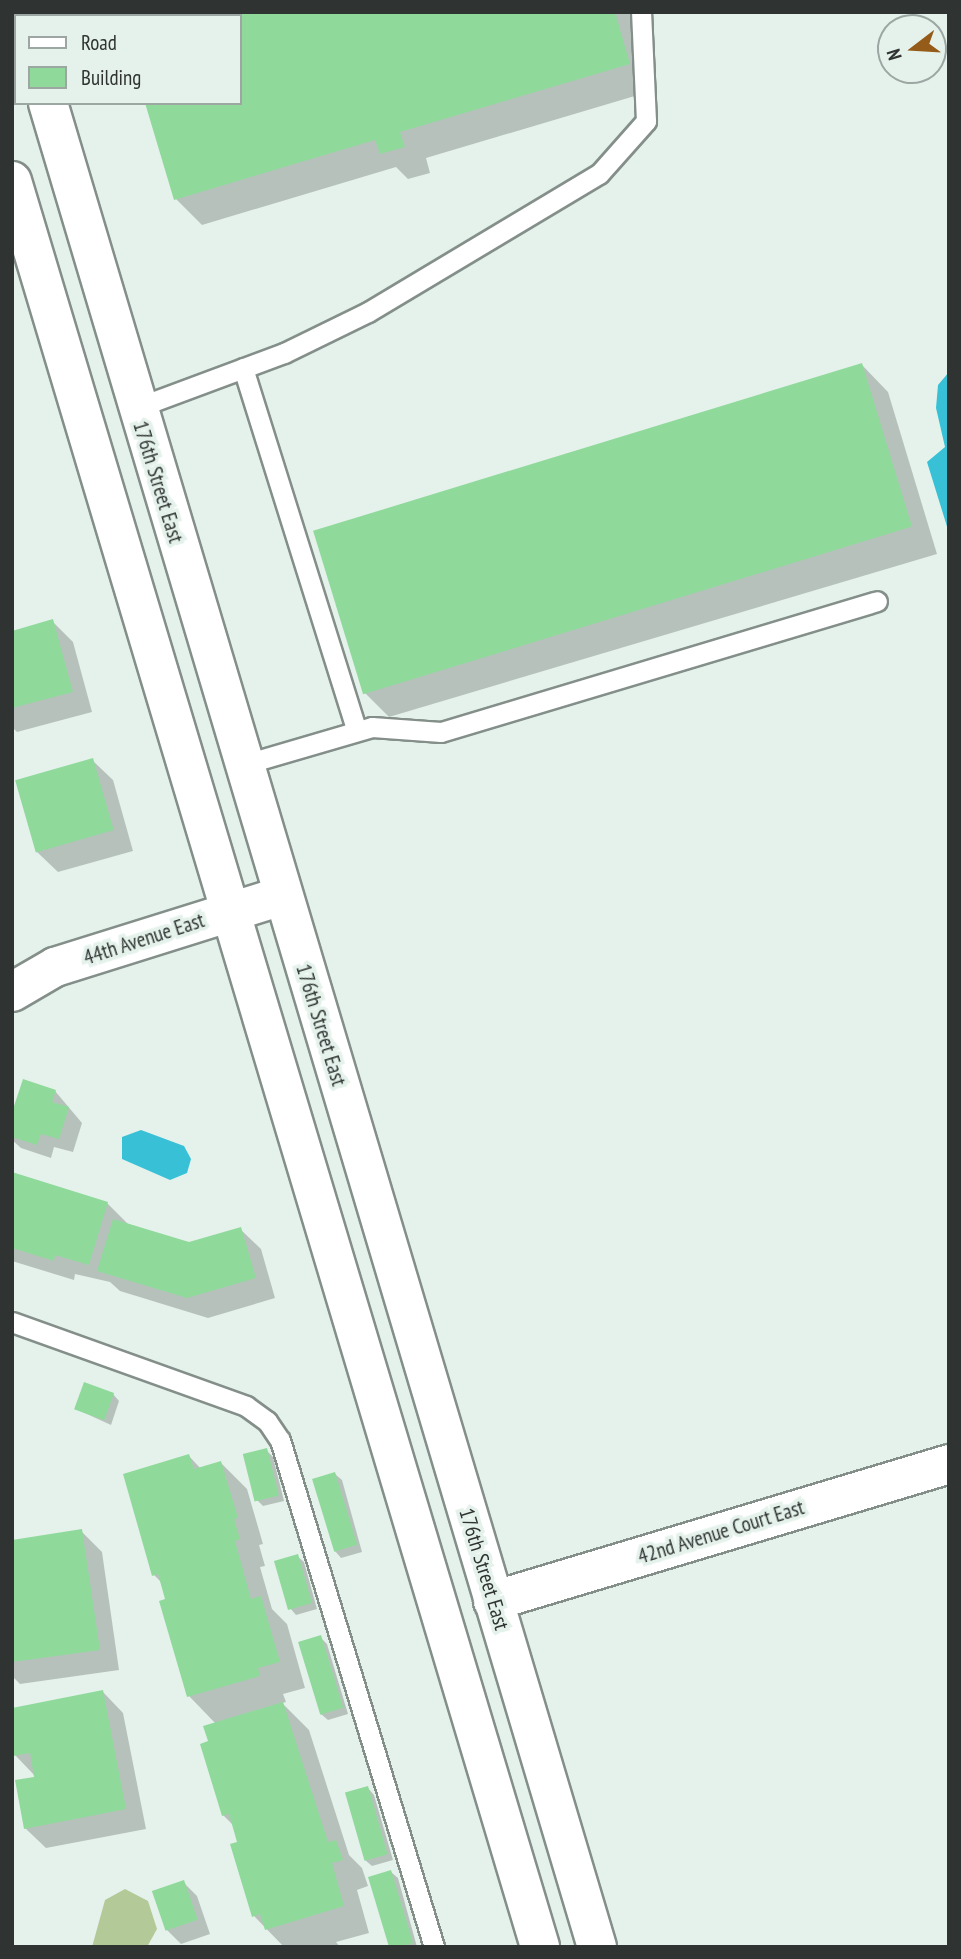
<!DOCTYPE html>
<style>
body{margin:0}
#map{position:relative;width:961px;height:1959px;overflow:hidden;background:#e5f2ec;font-family:"PT Sans Narrow",sans-serif}
div>[style]{position:absolute}
[style*='--x']{left:calc(var(--x)*1px);top:calc(var(--y)*1px);width:calc(var(--w)*1px);rotate:calc(var(--a)*1deg)}
.green>*{inset:0;background:#b3c998}
.water>*{inset:0;background:#38c0d6}
.shadow>*{inset:0;background:#0003}
.building>*{inset:0;background:#8fda9b;transform-origin:0 0}
.roads{filter:drop-shadow(2px 0 #848f8a) drop-shadow(-2px 0 #848f8a) drop-shadow(0 2px #848f8a) drop-shadow(0 -2px #848f8a)}
.lane>*{height:19px;margin:-9.5px;padding:0 9.5px;transform-origin:9.5px;border-radius:9.5px;background:#fff}
.street>*{height:38px;margin:-19px;padding:0 19px;transform-origin:19px;border-radius:19px;background:#fff}
.primary>*{height:38px;margin:-19px;padding:0 19px;transform-origin:19px;border-radius:19px;background:#fff}
span{translate:-50% -50%;white-space:nowrap;text-align:center;line-height:1.15;-webkit-text-stroke:7px #e5f2ec;paint-order:stroke}
.street-label{font-size:21px;color:#2f3432}
.frame{position:absolute;inset:0;border:14px solid #2f3432;pointer-events:none}
.legend{position:absolute;left:14px;top:14px;width:228px;height:91px;box-sizing:border-box;background:#e5f2ec;border:2px solid #9ca6a2;margin:0;padding:9px 12px;list-style:none;font-size:21px;color:#2f3432}
.legend li{display:flex;align-items:center;gap:14px;height:35px}
.legend b{width:35px;border:2px solid #9ca6a2}
.north{position:absolute;left:877px;top:14px;width:70px;height:70px;box-sizing:border-box;background:#e5f2ec;border:2px solid #9ca6a2;border-radius:50%;rotate:253deg;font-size:19px;font-weight:700;line-height:28px;text-align:center;color:#2f3432}
.north::after{content:'';display:block;margin:auto;width:24px;height:32px;background:#955c19;clip-path:polygon(50% 0,100% 100%,50% 72%,0 100%)}
</style>
<div id="map">
<div class="green">
<div style="clip-path:polygon(125px 1889px,148px 1901px,157px 1929px,147px 1947px,92px 1947px,105px 1900px)"></div>
</div>
<div class="water">
<div style="clip-path:polygon(949px 372px,949px 533px,927px 462px,945px 447px,936px 408px,938px 385px)"></div>
<div style="clip-path:polygon(141px 1130px,184px 1146px,191px 1159px,187px 1173px,170px 1180px,122px 1159px,122px 1137px)"></div>
</div>
<div class="shadow">
<div style="clip-path:polygon(202px 12px,632px 12px,655px 90px,426px 158px,430px 173px,408px 179px,396px 167px,202px 225px,176px 199px,240px 103px,240px 16px)"></div>
<div style="clip-path:polygon(862px 365px,888px 392px,937px 554px,389px 717px,363px 691px)"></div>
<div style="clip-path:polygon(52px 621px,73px 642px,92px 712px,17px 732px,12px 727px,12px 632px)"></div>
<div style="clip-path:polygon(92px 760px,113px 780px,133px 851px,58px 872px,37px 852px)"></div>
<div style="clip-path:polygon(55px 1091px,82px 1123px,73px 1152px,54px 1147px,51px 1158px,21px 1148px,12px 1140px,12px 1117px)"></div>
<div style="clip-path:polygon(12px 1174px,107px 1203px,128px 1224px,189px 1244px,240px 1229px,261px 1249px,275px 1298px,208px 1318px,120px 1291px,110px 1282px,75px 1274px,74px 1280px,12px 1261px)"></div>
<div style="clip-path:polygon(113px 1394px,119px 1401px,111px 1425px,76px 1409px)"></div>
<div style="clip-path:polygon(266px 1450px,273px 1457px,284px 1501px,263px 1506px,257px 1500px)"></div>
<div style="clip-path:polygon(189px 1456px,201px 1469px,221px 1463px,247px 1489px,263px 1544px,259px 1545px,265px 1566px,260px 1567px,272px 1609px,287px 1624px,305px 1688px,283px 1694px,286px 1702px,282px 1703px,309px 1730px,349px 1855px,362px 1868px,368px 1886px,357px 1890px,369px 1933px,336px 1942px,340px 1947px,284px 1947px,254px 1916px,235px 1827px,223px 1815px,210px 1743px,216px 1724px,189px 1696px,162px 1583px,154px 1575px)"></div>
<div style="clip-path:polygon(335px 1474px,342px 1480px,362px 1552px,341px 1558px,335px 1551px)"></div>
<div style="clip-path:polygon(81px 1531px,102px 1552px,119px 1670px,20px 1684px,12px 1676px,12px 1542px)"></div>
<div style="clip-path:polygon(297px 1556px,304px 1562px,317px 1609px,296px 1615px,290px 1608px)"></div>
<div style="clip-path:polygon(320px 1637px,327px 1644px,348px 1714px,328px 1720px,321px 1714px)"></div>
<div style="clip-path:polygon(103px 1692px,123px 1713px,146px 1829px,46px 1848px,25px 1828px,37px 1778px,15px 1755px,12px 1709px)"></div>
<div style="clip-path:polygon(368px 1788px,374px 1795px,393px 1860px,372px 1866px,365px 1860px)"></div>
<div style="clip-path:polygon(391px 1872px,398px 1878px,417px 1947px,391px 1947px)"></div>
<div style="clip-path:polygon(183px 1882px,197px 1896px,210px 1934px,181px 1944px,167px 1930px)"></div>
</div>
<div class="building">
<div style="clip-path:polygon(196px 12px,615px 12px,630px 64px,400px 132px,405px 147px,380px 154px,375px 140px,174px 200px,145px 103px,240px 103px,240px 16px,187px 16px)"></div>
<div style="left:862px;top:363px;width:171px;height:574px;rotate:73deg"></div>
<div style="clip-path:polygon(53px 619px,73px 692px,12px 708px,12px 631px)"></div>
<div style="left:93px;top:758px;width:75px;height:81px;rotate:74deg"></div>
<div style="clip-path:polygon(23px 1079px,56px 1090px,52px 1102px,69px 1107px,59px 1139px,41px 1134px,37px 1145px,12px 1137px,12px 1112px)"></div>
<div style="clip-path:polygon(12px 1172px,108px 1202px,89px 1265px,55px 1255px,54px 1261px,12px 1248px)"></div>
<div style="clip-path:polygon(113px 1219px,189px 1242px,241px 1227px,256px 1278px,187px 1298px,97px 1271px)"></div>
<div style="left:84px;top:1382px;width:32px;height:29px;rotate:20deg"></div>
<div style="left:267px;top:1448px;width:49px;height:25px;rotate:76deg"></div>
<div style="clip-path:polygon(189px 1454px,194px 1469px,221px 1461px,238px 1518px,234px 1519px,240px 1539px,235px 1541px,251px 1599px,261px 1596px,280px 1662px,258px 1668px,260px 1676px,187px 1697px,159px 1601px,165px 1599px,158px 1574px,152px 1576px,123px 1474px)"></div>
<div style="left:335px;top:1472px;width:76px;height:24px;rotate:73deg"></div>
<div style="clip-path:polygon(82px 1529px,100px 1650px,12px 1662px,12px 1540px)"></div>
<div style="left:298px;top:1554px;width:51px;height:25px;rotate:74deg"></div>
<div style="left:321px;top:1635px;width:76px;height:24px;rotate:73deg"></div>
<div style="clip-path:polygon(103px 1690px,126px 1809px,24px 1829px,15px 1780px,34px 1777px,30px 1753px,13px 1756px,12px 1708px)"></div>
<div style="clip-path:polygon(283px 1702px,328px 1842px,336px 1840px,343px 1860px,332px 1863px,344px 1906px,265px 1930px,260px 1914px,252px 1917px,230px 1844px,237px 1842px,229px 1814px,222px 1816px,200px 1744px,208px 1741px,203px 1726px)"></div>
<div style="left:368px;top:1786px;width:71px;height:24px;rotate:74deg"></div>
<div style="clip-path:polygon(391px 1870px,413px 1943px,400px 1947px,389px 1947px,368px 1877px)"></div>
<div style="left:184px;top:1880px;width:42px;height:34px;rotate:71deg"></div>
</div>
<div class="roads">
<div class="lane">
<div style="--x:243;--y:368;--w:380;--a:72.6"></div>
<div style="--x:136;--y:408;--w:158;--a:-20.4"></div>
<div style="--x:284;--y:353;--w:93;--a:-26"></div>
<div style="--x:368;--y:312;--w:269;--a:-30.9"></div>
<div style="--x:599;--y:174;--w:71;--a:-48.4"></div>
<div style="--x:646;--y:121;--w:109;--a:-92.6"></div>
<div style="--x:242;--y:765;--w:135;--a:-16.3"></div>
<div style="--x:372;--y:727;--w:69;--a:4.1"></div>
<div style="--x:441;--y:732;--w:455;--a:-16.7"></div>
<div style="--x:12;--y:1322;--w:249;--a:19.7"></div>
<div style="--x:246;--y:1406;--w:26;--a:36"></div>
<div style="--x:267;--y:1421;--w:23;--a:56"></div>
<div style="--x:280;--y:1440;--w:530;--a:73.1"></div>
</div>
<div class="street">
<div style="--x:12;--y:992;--w:50;--a:-30.2"></div>
<div style="--x:55;--y:967;--w:238;--a:-17.4"></div>
<div style="--x:493;--y:1601;--w:476;--a:-16.7"></div>
</div>
<div class="primary">
<div style="--x:23;--y:12;--w:4;--a:76"></div>
<div style="--x:48;--y:103;--w:1924;--a:73.42"></div>
<div style="--x:12;--y:181;--w:1843;--a:73.35"></div>
</div>
</div>
<div class="street-label">
<span style="left:158px;top:482px;rotate:73deg">176th Street East</span>
<span style="left:144px;top:939px;rotate:-18deg">44th Avenue East</span>
<span style="left:321px;top:1025px;rotate:73deg">176th Street East</span>
<span style="left:721px;top:1532px;rotate:-17deg">42nd Avenue Court East</span>
<span style="left:484px;top:1569px;rotate:73deg">176th Street East</span>
</div>
<div class="frame"></div>
<ul class="legend">
<li><b style="height:9px;background:#fff"></b>Road</li>
<li><b style="height:19px;background:#8fda9b"></b>Building</li>
</ul>
<div class="north">N</div>
</div>
